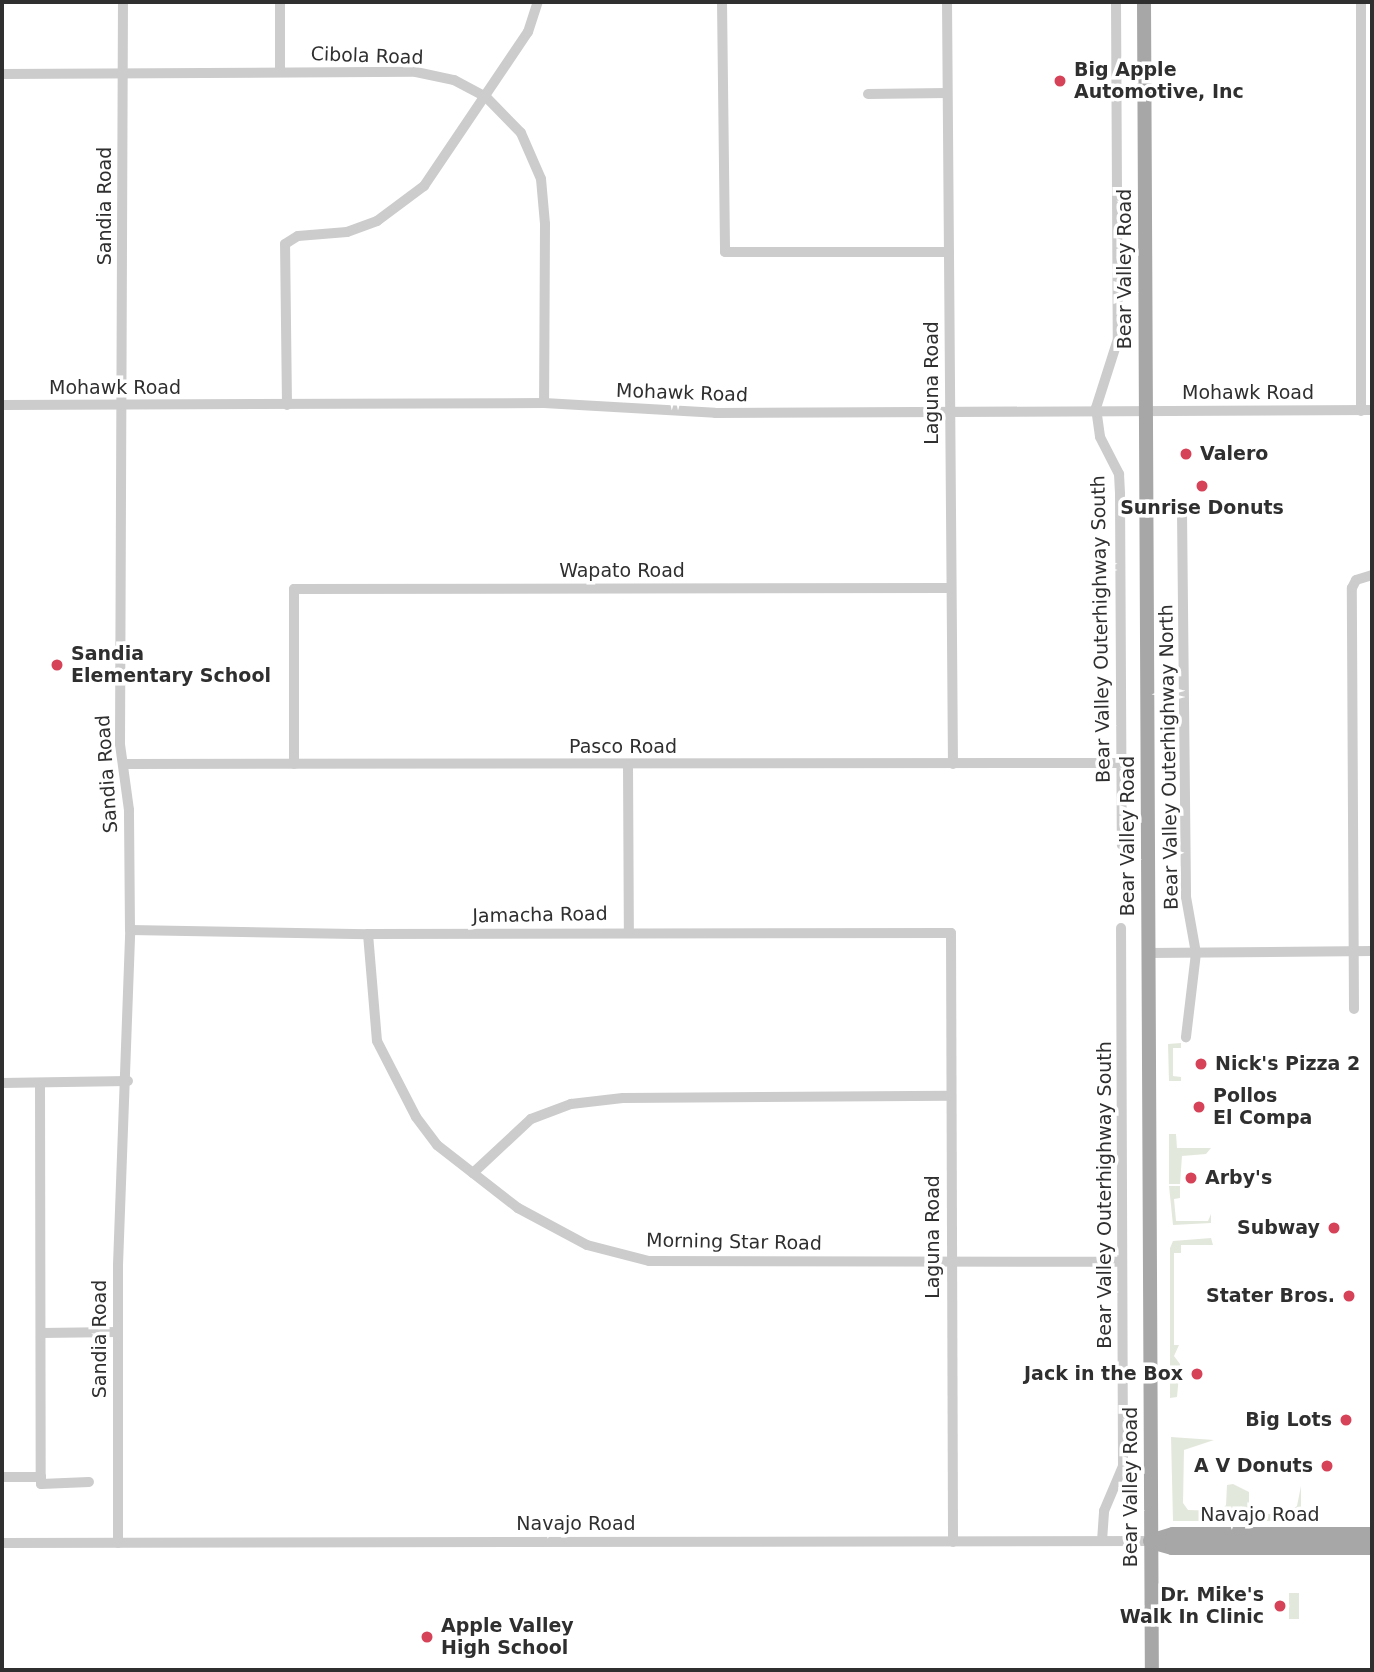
<!DOCTYPE html>
<style>
body{margin:0}
#map{position:relative;width:1374px;height:1672px;overflow:hidden;background:#fff;font-family:"DejaVu Sans",sans-serif}
div>[style]{position:absolute}
[style*='--x']{left:calc(var(--x)*1px);top:calc(var(--y)*1px);width:calc(var(--w)*1px);rotate:calc(var(--a)*1deg)}
.green>*{inset:0;background:#e3e8dc;transform-origin:0 0}
.minor>*{height:10px;margin:-5px;padding:0 5px;transform-origin:5px;border-radius:5px;background:#ccc}
.major>*{height:14px;margin:-7px;padding:0 7px;transform-origin:7px;border-radius:7px;background:#a7a7a7}
.dots>*{width:19px;height:19px;translate:-50% -50%;box-sizing:border-box;border:4px solid #fff;border-radius:50%}
span{translate:-50% -50%;white-space:nowrap;text-align:center;line-height:1.15;-webkit-text-stroke:7px #fff;paint-order:stroke}
.street-label{font-size:19px;color:#2f2f2f}
.poi-label{font-size:19px;color:#2f2f2f;font-weight:700}
.left{translate:0 -50%;text-align:left}
.right{translate:-100% -50%;text-align:right}
.frame{position:absolute;inset:0;border:4px solid #2f2f2f;pointer-events:none}
</style>
<div id="map">
<div class="green">
<div style="clip-path:polygon(1181px 1043px,1181px 1048px,1173px 1048px,1173px 1076px,1181px 1077px,1181px 1081px,1169px 1081px,1168px 1044px)"></div>
<div style="clip-path:polygon(1169px 1134px,1176px 1134px,1177px 1148px,1211px 1148px,1206px 1154px,1182px 1156px,1180px 1184px,1169px 1184px)"></div>
<div style="clip-path:polygon(1169px 1186px,1180px 1186px,1180px 1198px,1174px 1199px,1176px 1221px,1208px 1221px,1211px 1214px,1211px 1223px,1173px 1225px)"></div>
<div style="clip-path:polygon(1211px 1238px,1213px 1245px,1181px 1245px,1181px 1253px,1174px 1253px,1174px 1345px,1179px 1345px,1174px 1356px,1180px 1364px,1177px 1397px,1170px 1398px,1170px 1248px,1173px 1241px)"></div>
<div style="clip-path:polygon(1171px 1437px,1214px 1440px,1184px 1450px,1183px 1503px,1188px 1510px,1221px 1511px,1226px 1505px,1227px 1485px,1233px 1484px,1249px 1492px,1249px 1504px,1258px 1514px,1287px 1514px,1297px 1506px,1301px 1486px,1301px 1517px,1293px 1521px,1173px 1521px)"></div>
<div style="left:1289px;top:1593px;width:10px;height:26px"></div>
</div>
<div class="minor">
<div style="--x:722;--y:2;--w:250;--a:89.3"></div>
<div style="--x:725;--y:252;--w:224;--a:0"></div>
<div style="--x:947;--y:2;--w:762;--a:89.55"></div>
<div style="--x:1116;--y:2;--w:337;--a:89.7"></div>
<div style="--x:1118;--y:339;--w:72;--a:107.7"></div>
<div style="--x:1096;--y:408;--w:29;--a:82"></div>
<div style="--x:1100;--y:437;--w:42;--a:62.8"></div>
<div style="--x:1119;--y:474;--w:20;--a:87"></div>
<div style="--x:1120;--y:494;--w:351;--a:89.7"></div>
<div style="--x:1361;--y:2;--w:409;--a:90"></div>
<div style="--x:280;--y:72;--w:70;--a:-90"></div>
<div style="--x:2;--y:74;--w:414;--a:-0.3"></div>
<div style="--x:416;--y:72;--w:39;--a:12"></div>
<div style="--x:454;--y:80;--w:36;--a:28"></div>
<div style="--x:486;--y:97;--w:50;--a:45.8"></div>
<div style="--x:521;--y:133;--w:50;--a:66.5"></div>
<div style="--x:541;--y:179;--w:45;--a:84.9"></div>
<div style="--x:545;--y:224;--w:179;--a:90.3"></div>
<div style="--x:868;--y:94;--w:79;--a:-0.7"></div>
<div style="--x:2;--y:405;--w:542;--a:-0.21"></div>
<div style="--x:544;--y:403;--w:171;--a:3.3"></div>
<div style="--x:715;--y:413;--w:657;--a:-0.26"></div>
<div style="--x:287;--y:405;--w:161;--a:-90.7"></div>
<div style="--x:285;--y:244;--w:15;--a:-32"></div>
<div style="--x:298;--y:236;--w:49;--a:-4.7"></div>
<div style="--x:347;--y:232;--w:32;--a:-20"></div>
<div style="--x:377;--y:221;--w:59;--a:-36.7"></div>
<div style="--x:424;--y:186;--w:186;--a:-56"></div>
<div style="--x:528;--y:32;--w:32;--a:-72"></div>
<div style="--x:1146;--y:512;--w:36;--a:0"></div>
<div style="--x:1182;--y:512;--w:385;--a:89.4"></div>
<div style="--x:1186;--y:897;--w:57;--a:79.9"></div>
<div style="--x:1196;--y:953;--w:85;--a:96.8"></div>
<div style="--x:124;--y:764;--w:997;--a:-0.06"></div>
<div style="--x:294;--y:764;--w:175;--a:-90"></div>
<div style="--x:294;--y:589;--w:656;--a:-0.09"></div>
<div style="--x:628;--y:765;--w:167;--a:89.7"></div>
<div style="--x:130;--y:930;--w:238;--a:1"></div>
<div style="--x:368;--y:934;--w:583;--a:-0.1"></div>
<div style="--x:951;--y:933;--w:609;--a:89.81"></div>
<div style="--x:368;--y:934;--w:107;--a:85.2"></div>
<div style="--x:377;--y:1041;--w:85;--a:62.8"></div>
<div style="--x:416;--y:1117;--w:35;--a:53"></div>
<div style="--x:437;--y:1145;--w:103;--a:37.9"></div>
<div style="--x:518;--y:1208;--w:78;--a:28.2"></div>
<div style="--x:587;--y:1245;--w:64;--a:14.5"></div>
<div style="--x:649;--y:1261;--w:473;--a:0.1"></div>
<div style="--x:1148;--y:953;--w:224;--a:-0.5"></div>
<div style="--x:1354;--y:1009;--w:421;--a:-90.3"></div>
<div style="--x:1352;--y:588;--w:9;--a:-63"></div>
<div style="--x:1356;--y:580;--w:17;--a:-17"></div>
<div style="--x:2;--y:1083;--w:126;--a:-0.9"></div>
<div style="--x:40;--y:1083;--w:394;--a:89.9"></div>
<div style="--x:473;--y:1173;--w:79;--a:-43"></div>
<div style="--x:531;--y:1119;--w:43;--a:-20.6"></div>
<div style="--x:571;--y:1104;--w:52;--a:-6.6"></div>
<div style="--x:623;--y:1098;--w:327;--a:-0.4"></div>
<div style="--x:41;--y:1333;--w:77;--a:-0.7"></div>
<div style="--x:2;--y:1477;--w:39;--a:0"></div>
<div style="--x:41;--y:1477;--w:7;--a:90"></div>
<div style="--x:41;--y:1484;--w:48;--a:-2.4"></div>
<div style="--x:1102;--y:1541;--w:30;--a:-86"></div>
<div style="--x:1104;--y:1511;--w:49;--a:-67.1"></div>
<div style="--x:1123;--y:1466;--w:538;--a:-90.21"></div>
<div style="--x:2;--y:1543;--w:1148;--a:-0.1"></div>
<div style="--x:118;--y:1543;--w:278;--a:-90"></div>
<div style="--x:118;--y:1265;--w:335;--a:-87.9"></div>
<div style="--x:130;--y:930;--w:120;--a:-90.5"></div>
<div style="--x:129;--y:810;--w:67;--a:-97.8"></div>
<div style="--x:120;--y:744;--w:742;--a:-89.77"></div>
</div>
<div class="major">
<div style="--x:1144;--y:2;--w:1668;--a:89.73"></div>
<div style="--x:1150;--y:1541;--w:24;--a:-17"></div>
<div style="--x:1173;--y:1534;--w:199;--a:0"></div>
<div style="--x:1151;--y:1542;--w:22;--a:16"></div>
<div style="--x:1172;--y:1548;--w:200;--a:0"></div>
</div>
<div class="dots">
<div style="left:1060px;top:81px;background:#d64258"></div>
<div style="left:1186px;top:454px;background:#d64258"></div>
<div style="left:1202px;top:486px;background:#d64258"></div>
<div style="left:57px;top:665px;background:#d64258"></div>
<div style="left:1201px;top:1064px;background:#d64258"></div>
<div style="left:1199px;top:1107px;background:#d64258"></div>
<div style="left:1191px;top:1178px;background:#d64258"></div>
<div style="left:1334px;top:1228px;background:#d64258"></div>
<div style="left:1349px;top:1296px;background:#d64258"></div>
<div style="left:1197px;top:1374px;background:#d64258"></div>
<div style="left:1346px;top:1420px;background:#d64258"></div>
<div style="left:1327px;top:1466px;background:#d64258"></div>
<div style="left:1280px;top:1606px;background:#d64258"></div>
<div style="left:427px;top:1637px;background:#d64258"></div>
</div>
<div class="street-label">
<span style="left:367px;top:56px;rotate:2deg">Cibola Road</span>
<span style="left:105px;top:206px;rotate:-90deg">Sandia Road</span>
<span style="left:1125px;top:269px;rotate:-90deg">Bear Valley Road</span>
<span style="left:932px;top:383px;rotate:-90deg">Laguna Road</span>
<span style="left:115px;top:388px">Mohawk Road</span>
<span style="left:682px;top:393px;rotate:2deg">Mohawk Road</span>
<span style="left:1248px;top:393px">Mohawk Road</span>
<span style="left:622px;top:571px">Wapato Road</span>
<span style="left:1101px;top:629px;rotate:-91deg">Bear Valley Outerhighway South</span>
<span style="left:623px;top:747px">Pasco Road</span>
<span style="left:1169px;top:757px;rotate:-91deg">Bear Valley Outerhighway North</span>
<span style="left:107px;top:774px;rotate:-94deg">Sandia Road</span>
<span style="left:1128px;top:836px;rotate:-90deg">Bear Valley Road</span>
<span style="left:540px;top:915px;rotate:-1deg">Jamacha Road</span>
<span style="left:1105px;top:1195px;rotate:-90deg">Bear Valley Outerhighway South</span>
<span style="left:933px;top:1237px;rotate:-90deg">Laguna Road</span>
<span style="left:734px;top:1242px;rotate:1deg">Morning Star Road</span>
<span style="left:100px;top:1339px;rotate:-90deg">Sandia Road</span>
<span style="left:1131px;top:1487px;rotate:-90deg">Bear Valley Road</span>
<span style="left:1260px;top:1515px">Navajo Road</span>
<span style="left:576px;top:1524px">Navajo Road</span>
</div>
<div class="poi-label">
<span class="left" style="left:1074px;top:81px">Big Apple<br>Automotive, Inc</span>
<span class="left" style="left:1200px;top:454px">Valero</span>
<span style="left:1202px;top:508px">Sunrise Donuts</span>
<span class="left" style="left:71px;top:665px">Sandia<br>Elementary School</span>
<span class="left" style="left:1215px;top:1064px">Nick's Pizza 2</span>
<span class="left" style="left:1213px;top:1107px">Pollos<br>El Compa</span>
<span class="left" style="left:1205px;top:1178px">Arby's</span>
<span class="right" style="left:1320px;top:1228px">Subway</span>
<span class="right" style="left:1335px;top:1296px">Stater Bros.</span>
<span class="right" style="left:1183px;top:1374px">Jack in the Box</span>
<span class="right" style="left:1332px;top:1420px">Big Lots</span>
<span class="right" style="left:1313px;top:1466px">A V Donuts</span>
<span class="right" style="left:1264px;top:1606px">Dr. Mike's<br>Walk In Clinic</span>
<span class="left" style="left:441px;top:1637px">Apple Valley<br>High School</span>
</div>
<div class="frame"></div>
</div>
